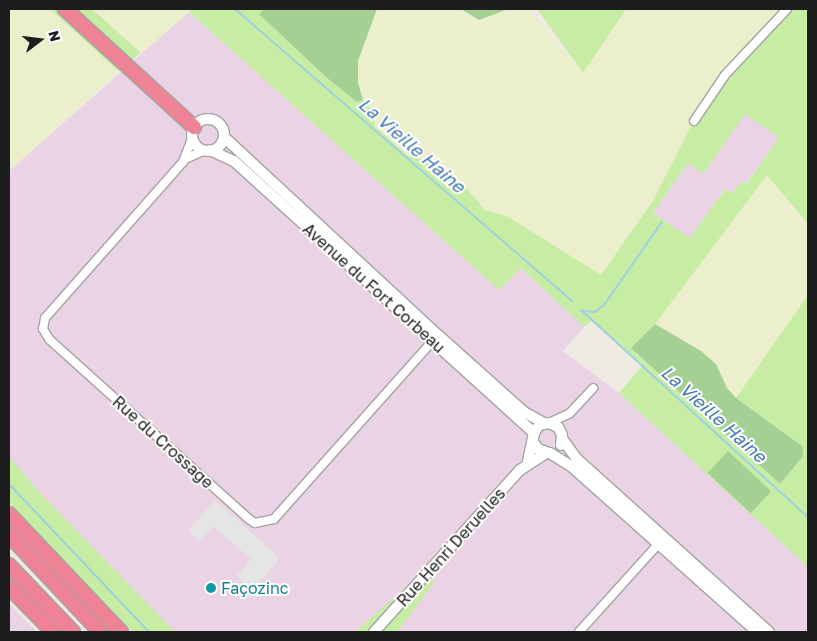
<!DOCTYPE html>
<meta charset="utf-8">
<style>
body{margin:0}
#map{position:relative;width:817px;height:641px;overflow:hidden;background:#efebe2;font-family:"Golos Text",sans-serif}
div>[style]{position:absolute}
[style*='--x']{left:calc(var(--x)*1px);top:calc(var(--y)*1px);width:calc(var(--w)*1px);rotate:calc(var(--a)*1deg)}
.industrial>*{inset:0;background:#e9d3e4}
.farmland>*{inset:0;background:#ecefcb}
.grass>*{inset:0;background:#c6eda3}
.forest>*{inset:0;background:#a4d193;transform-origin:0 0}
.parking>*{inset:0;background:#e5e5e5}
.stream>*{height:2px;margin:-1px;padding:0 1px;transform-origin:1px;border-radius:1px;background:#9ed0e0}
.roads{filter:drop-shadow(1px 0 #a4a4a4) drop-shadow(-1px 0 #a4a4a4) drop-shadow(0 1px #a4a4a4) drop-shadow(0 -1px #a4a4a4)}
.minor>*{height:8px;margin:-4px;padding:0 4px;transform-origin:4px;border-radius:4px;background:#fff}
.tertiary>*{height:10px;margin:-5px;padding:0 5px;transform-origin:5px;border-radius:5px;background:#fff}
.tertiary>.ring{margin:-5px;padding:0;box-sizing:content-box;background:none;border:10px solid #fff;border-radius:50%}
.motorway>*{height:14px;margin:-7px;padding:0 7px;transform-origin:7px;border-radius:7px;background:#ed8395}
.dots>*{width:14px;height:14px;translate:-50% -50%;box-sizing:border-box;border:2px solid #fff;border-radius:50%}
span{translate:-50% -50%;white-space:nowrap;text-align:center;line-height:1.15;-webkit-text-stroke:4px #fff;paint-order:stroke}
.street-label{font-size:16px;color:#1d1d1d}
.culture-label{font-size:16px;color:#0d838f}
.left{translate:0 -50%;text-align:left}
.water-label{font-size:18px;color:#4379b3;font-style:italic}
.frame{position:absolute;inset:0;border:10px solid #1d1d1d;pointer-events:none}
.north{position:absolute;left:15px;top:15px;width:50px;height:50px;-webkit-text-stroke:4px #fff;paint-order:stroke;rotate:75deg;font-size:14px;font-weight:700;line-height:20px;text-align:center;color:#1d1d1d}
.north::after{content:'';display:block;margin:auto;width:18px;height:22px;background:#1d1d1d;clip-path:polygon(50% 0,100% 100%,50% 72%,0 100%)}
</style>
<div id="map">
<div class="industrial">
<div style="clip-path:polygon(189px 12px,499px 290px,520px 268px,584px 327px,563px 351px,619px 393px,808px 567px,808px 632px,133px 632px,119px 619px,9px 502px,9px 171px)"></div>
<div style="clip-path:polygon(745px 113px,780px 138px,745px 184px,732px 193px,724px 189px,690px 239px,653px 213px,688px 163px,703px 174px)"></div>
<div style="clip-path:polygon(9px 603px,15px 610px,37px 632px,9px 632px)"></div>
</div>
<div class="farmland">
<div style="clip-path:polygon(9px 9px,50px 9px,118px 71px,9px 171px)"></div>
<div style="clip-path:polygon(92px 9px,193px 9px,141px 53px)"></div>
<div style="clip-path:polygon(377px 9px,461px 9px,470px 17px,528px 9px,583px 73px,626px 9px,786px 9px,601px 275px,507px 216px,485px 210px,467px 189px,424px 160px,408px 156px,375px 126px,374px 112px,363px 100px,358px 83px,358px 61px)"></div>
<div style="clip-path:polygon(767px 175px,808px 224px,808px 295px,736px 398px,727px 388px,716px 363px,655px 324px)"></div>
</div>
<div class="grass">
<div style="clip-path:polygon(50px 9px,58px 9px,123px 67px,118px 71px)"></div>
<div style="clip-path:polygon(69px 9px,92px 9px,141px 53px,129px 62px)"></div>
<div style="clip-path:polygon(evenodd,193px 9px,265px 9px,259px 14px,327px 78px,357px 102px,363px 100px,374px 112px,375px 126px,408px 156px,424px 160px,467px 189px,485px 210px,507px 216px,601px 275px,652px 202px,694px 121px,725px 75px,787px 9px,808px 9px,808px 224px,767px 175px,655px 324px,631px 348px,780px 484px,802px 446px,736px 398px,808px 295px,808px 567px,619px 393px,642px 366px,592px 320px,584px 327px,521px 268px,499px 290px,189px 12px,193px 9px,745px 114px,779px 138px,746px 184px,741px 182px,732px 193px,725px 189px,690px 238px,653px 213px,688px 163px,703px 174px,745px 114px)"></div>
<div style="clip-path:polygon(537px 9px,626px 9px,583px 73px)"></div>
<div style="clip-path:polygon(9px 457px,40px 493px,175px 632px,133px 632px,58px 557px,9px 502px)"></div>
<div style="clip-path:polygon(424px 571px,435px 581px,397px 632px,355px 632px)"></div>
</div>
<div class="forest">
<div style="clip-path:polygon(265px 9px,377px 9px,358px 61px,358px 83px,363px 100px,357px 102px,327px 78px,259px 14px)"></div>
<div style="clip-path:polygon(461px 9px,508px 9px,479px 20px)"></div>
<div style="clip-path:polygon(655px 324px,701px 351px,716px 364px,727px 388px,736px 398px,802px 446px,803px 456px,780px 484px,631px 348px)"></div>
<div style="left:728px;top:451px;width:59px;height:30px;rotate:43deg"></div>
</div>
<div class="parking">
<div style="clip-path:polygon(215px 500px,280px 558px,253px 590px,237px 576px,251px 559px,213px 526px,200px 541px,188px 531px)"></div>
</div>
<div class="stream">
<div style="--x:235;--y:9;--w:446;--a:40.9"></div>
<div style="--x:581;--y:310;--w:307;--a:42.4"></div>
<div style="--x:584;--y:311;--w:11;--a:5"></div>
<div style="--x:595;--y:312;--w:11;--a:-38"></div>
<div style="--x:604;--y:305;--w:101;--a:-55.1"></div>
<div style="--x:9;--y:484;--w:204;--a:46.6"></div>
</div>
<div class="roads">
<div class="minor">
<div style="--x:694;--y:121;--w:55;--a:-56"></div>
<div style="--x:725;--y:75;--w:91;--a:-46.8"></div>
<div style="--x:193;--y:136;--w:28;--a:111"></div>
<div style="--x:183;--y:162;--w:208;--a:131.5"></div>
<div style="--x:45;--y:318;--w:11;--a:100"></div>
<div style="--x:43;--y:329;--w:13;--a:58"></div>
<div style="--x:50;--y:340;--w:268;--a:42"></div>
<div style="--x:249;--y:519;--w:7;--a:34"></div>
<div style="--x:255;--y:523;--w:19;--a:-12"></div>
<div style="--x:274;--y:519;--w:242;--a:-48.3"></div>
<div style="--x:185;--y:159;--w:22;--a:-24"></div>
<div style="--x:549;--y:423;--w:23;--a:-25"></div>
<div style="--x:570;--y:413;--w:34;--a:-47"></div>
<div style="--x:579;--y:632;--w:122;--a:-48"></div>
</div>
<div class="tertiary">
<div class="ring" style="left:192px;top:119px;width:22px;height:22px"></div>
<div style="--x:224;--y:137;--w:292;--a:42.8"></div>
<div style="--x:438;--y:335;--w:115;--a:41.8"></div>
<div style="--x:524;--y:412;--w:23;--a:29"></div>
<div style="--x:210;--y:150;--w:26;--a:25"></div>
<div style="--x:234;--y:161;--w:405;--a:42.2"></div>
<div style="--x:563;--y:440;--w:24;--a:54"></div>
<div style="--x:577;--y:459;--w:258;--a:42"></div>
<div style="--x:533;--y:442;--w:9;--a:54"></div>
<div style="--x:538;--y:449;--w:12;--a:20"></div>
<div style="--x:550;--y:453;--w:25;--a:32"></div>
<div style="--x:571;--y:466;--w:249;--a:41.7"></div>
<div style="--x:528;--y:461;--w:29;--a:-78"></div>
<div style="--x:534;--y:433;--w:9;--a:-58"></div>
<div style="--x:539;--y:425;--w:10;--a:-11"></div>
<div style="--x:549;--y:423;--w:10;--a:24"></div>
<div style="--x:558;--y:427;--w:9;--a:63"></div>
<div style="--x:562;--y:435;--w:10;--a:96"></div>
<div style="--x:374;--y:632;--w:218;--a:-48"></div>
<div style="--x:520;--y:470;--w:31;--a:-33"></div>
</div>
<div class="motorway">
<div style="--x:65;--y:9;--w:175;--a:42.5"></div>
<div style="--x:9;--y:514;--w:163;--a:46.5"></div>
<div style="--x:9;--y:535;--w:133;--a:46.8"></div>
<div style="--x:9;--y:565;--w:93;--a:46.3"></div>
<div style="--x:9;--y:587;--w:63;--a:45.6"></div>
</div>
</div>
<div class="dots">
<div style="left:211px;top:588px;background:#0f9aa8"></div>
</div>
<div class="street-label">
<span style="left:374px;top:288px;rotate:42deg">Avenue du Fort Corbeau</span>
<span style="left:163px;top:442px;rotate:42deg">Rue du Crossage</span>
<span style="left:451px;top:547px;rotate:-48deg">Rue Henri Deruelles</span>
</div>
<div class="culture-label">
<span class="left" style="left:221px;top:588px">Façozinc</span>
</div>
<div class="water-label">
<span style="left:412px;top:145px;rotate:41deg">La Vieille Haine</span>
<span style="left:714px;top:414px;rotate:42deg">La Vieille Haine</span>
</div>
<div class="frame"></div>
<div class="north">N</div>
</div>
